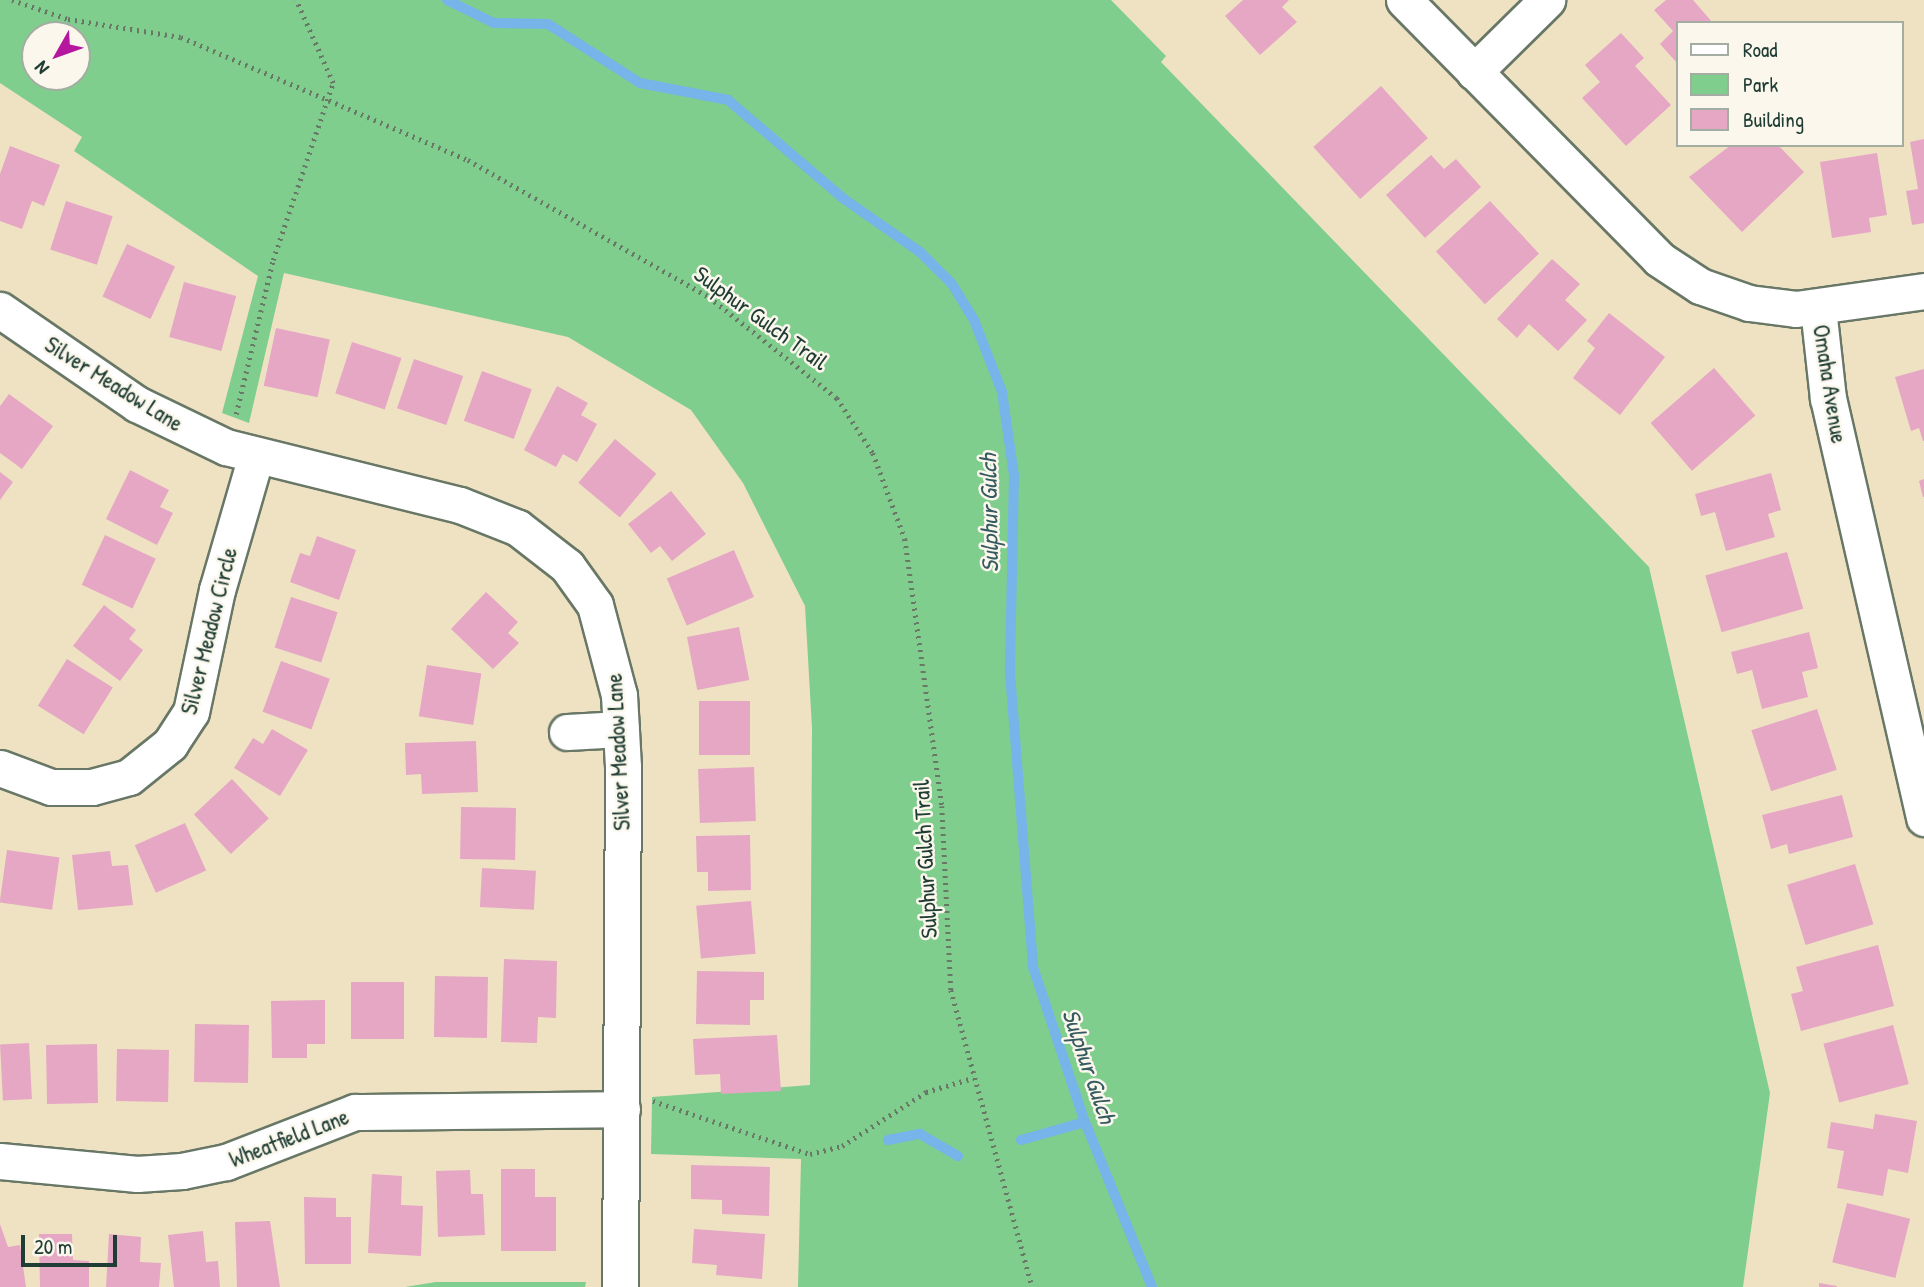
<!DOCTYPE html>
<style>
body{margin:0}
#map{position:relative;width:1924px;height:1287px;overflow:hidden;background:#efe2c3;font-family:"Patrick Hand",sans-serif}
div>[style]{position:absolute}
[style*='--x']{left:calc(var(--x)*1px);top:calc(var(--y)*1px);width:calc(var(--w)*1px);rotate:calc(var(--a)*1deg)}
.green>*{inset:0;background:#7fce8e}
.stream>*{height:10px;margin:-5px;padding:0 5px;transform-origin:5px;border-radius:5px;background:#76b4e9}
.building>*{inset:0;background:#e5a7c4;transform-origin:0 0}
.path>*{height:4.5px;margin-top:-2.25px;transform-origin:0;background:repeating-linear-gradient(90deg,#687766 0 2px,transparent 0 7px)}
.roads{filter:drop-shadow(2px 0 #687766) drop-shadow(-2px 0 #687766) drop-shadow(0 2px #687766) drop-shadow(0 -2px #687766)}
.street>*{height:35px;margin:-17.5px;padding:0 17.5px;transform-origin:17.5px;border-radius:17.5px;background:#fff}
span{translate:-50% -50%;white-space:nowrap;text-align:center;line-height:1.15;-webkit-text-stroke:5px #fbf7ec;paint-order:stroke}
.street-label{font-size:23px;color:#1f3d34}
.water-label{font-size:24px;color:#355b61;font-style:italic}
.legend{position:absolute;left:1676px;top:21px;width:228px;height:126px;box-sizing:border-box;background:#fbf7ec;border:2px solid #a3ada2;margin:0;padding:9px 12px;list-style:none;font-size:21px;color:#1f3d34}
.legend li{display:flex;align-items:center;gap:14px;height:35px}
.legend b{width:35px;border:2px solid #a3ada2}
.north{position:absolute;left:21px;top:21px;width:70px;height:70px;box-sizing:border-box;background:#fbf7ec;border:2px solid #a3ada2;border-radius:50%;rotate:230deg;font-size:19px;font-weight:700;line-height:28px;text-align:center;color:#1f3d34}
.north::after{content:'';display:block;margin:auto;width:24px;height:32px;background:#b5179e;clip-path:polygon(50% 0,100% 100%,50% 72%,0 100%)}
.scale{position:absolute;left:21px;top:1235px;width:96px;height:32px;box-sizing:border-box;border:4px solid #1f3d34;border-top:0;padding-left:9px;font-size:21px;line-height:24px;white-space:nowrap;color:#1f3d34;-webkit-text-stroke:5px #fbf7ec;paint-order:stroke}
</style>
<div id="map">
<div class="green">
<div style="clip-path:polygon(evenodd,0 0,1111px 0,1166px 56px,1161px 62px,1649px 567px,1770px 1093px,1743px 1287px,798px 1287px,801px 1159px,651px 1154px,652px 1097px,810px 1085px,812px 728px,805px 606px,743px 483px,691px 410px,568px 337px,284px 273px,249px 423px,222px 413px,258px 276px,74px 151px,82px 137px,0 83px,0 0,35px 35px,77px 35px,77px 77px,35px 77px,35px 35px)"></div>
<div style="clip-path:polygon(436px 1282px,586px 1282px,585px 1287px,405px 1287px)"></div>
</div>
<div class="stream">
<div style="--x:447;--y:0;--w:52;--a:26.1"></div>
<div style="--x:494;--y:23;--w:54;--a:1.1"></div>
<div style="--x:548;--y:24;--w:109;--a:32.7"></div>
<div style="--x:640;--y:83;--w:90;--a:10.9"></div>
<div style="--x:728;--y:100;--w:153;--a:40.5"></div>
<div style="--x:844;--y:199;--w:93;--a:34.9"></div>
<div style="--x:920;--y:252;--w:45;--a:45"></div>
<div style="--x:952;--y:284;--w:42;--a:58.6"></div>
<div style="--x:974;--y:320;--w:77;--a:68.7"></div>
<div style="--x:1002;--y:392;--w:84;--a:81.8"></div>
<div style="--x:1014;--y:475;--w:198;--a:91.2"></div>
<div style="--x:1010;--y:673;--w:295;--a:85.5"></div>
<div style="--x:1033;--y:967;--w:163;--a:71.5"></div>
<div style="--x:1085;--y:1122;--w:178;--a:67.9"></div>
<div style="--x:888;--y:1140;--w:33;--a:-11"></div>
<div style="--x:920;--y:1134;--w:44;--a:30.1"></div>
<div style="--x:1021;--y:1140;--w:66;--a:-15.7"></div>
</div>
<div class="building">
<div style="clip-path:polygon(1243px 0,1289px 0,1282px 7px,1297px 22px,1260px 55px,1225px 16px)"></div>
<div style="clip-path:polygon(1666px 0,1693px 0,1713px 23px,1677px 23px,1677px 63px,1660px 44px,1673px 31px,1654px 10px)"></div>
<div style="clip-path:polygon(1621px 33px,1644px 58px,1635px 66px,1671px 105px,1626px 146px,1582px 98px,1600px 82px,1585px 65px)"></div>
<div style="left:1381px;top:86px;width:70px;height:91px;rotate:48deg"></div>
<div style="clip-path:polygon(1924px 139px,1924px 223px,1912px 225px,1906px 191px,1918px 189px,1910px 142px)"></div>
<div style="clip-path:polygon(1731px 145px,1778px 145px,1804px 172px,1742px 232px,1689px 177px)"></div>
<div style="clip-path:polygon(10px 146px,60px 165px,44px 206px,32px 201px,22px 229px,0 221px,0 174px)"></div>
<div style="clip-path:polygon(1877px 153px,1887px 215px,1869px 218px,1871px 232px,1832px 238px,1820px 162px)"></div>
<div style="clip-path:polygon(1431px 155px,1444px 169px,1456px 159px,1481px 187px,1425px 238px,1386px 195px)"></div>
<div style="left:66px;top:201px;width:49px;height:51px;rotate:18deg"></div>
<div style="left:1490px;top:201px;width:72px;height:74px;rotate:47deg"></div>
<div style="left:127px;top:244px;width:53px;height:58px;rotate:25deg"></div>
<div style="clip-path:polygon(1552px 259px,1580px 284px,1565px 300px,1587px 320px,1558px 351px,1529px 324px,1517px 338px,1497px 319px)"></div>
<div style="left:184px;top:282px;width:54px;height:57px;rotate:15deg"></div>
<div style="clip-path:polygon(1609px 313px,1665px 357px,1620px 415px,1573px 378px,1595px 348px,1587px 341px)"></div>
<div style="left:276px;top:328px;width:55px;height:59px;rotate:12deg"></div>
<div style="left:352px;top:342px;width:52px;height:54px;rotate:18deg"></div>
<div style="left:414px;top:359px;width:52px;height:52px;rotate:19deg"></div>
<div style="left:1714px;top:368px;width:63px;height:84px;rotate:49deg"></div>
<div style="clip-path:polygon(1924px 369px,1924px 441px,1923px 441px,1919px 428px,1911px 431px,1895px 377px)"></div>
<div style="left:482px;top:371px;width:53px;height:53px;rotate:20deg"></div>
<div style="clip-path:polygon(557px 386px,588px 403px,581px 415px,597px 424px,577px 462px,563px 454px,556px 467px,524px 450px)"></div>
<div style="clip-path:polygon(9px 394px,53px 426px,22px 469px,0 453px,0 406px)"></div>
<div style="left:615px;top:439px;width:54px;height:57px;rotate:40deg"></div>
<div style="clip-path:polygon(130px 470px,169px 490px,160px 507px,173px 513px,157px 545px,106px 519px)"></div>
<div style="clip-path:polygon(0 472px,13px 482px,0 500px)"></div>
<div style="clip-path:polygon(1771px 473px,1781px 510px,1768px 514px,1775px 537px,1726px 551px,1715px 512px,1701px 516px,1695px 494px)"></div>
<div style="clip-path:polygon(1924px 479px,1924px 497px,1923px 497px,1919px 481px)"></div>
<div style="clip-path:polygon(671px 491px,706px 534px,672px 561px,660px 546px,651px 553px,628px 524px)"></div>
<div style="left:105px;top:535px;width:56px;height:55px;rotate:25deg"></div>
<div style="clip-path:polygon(317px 536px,356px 550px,339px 600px,290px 582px,300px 553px,310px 556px)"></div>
<div style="left:734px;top:550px;width:51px;height:73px;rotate:67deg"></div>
<div style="left:1787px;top:552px;width:59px;height:85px;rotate:74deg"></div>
<div style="clip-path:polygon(486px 592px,518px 622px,508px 633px,519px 643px,493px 669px,451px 629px)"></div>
<div style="left:291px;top:597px;width:49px;height:53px;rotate:18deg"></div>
<div style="clip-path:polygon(104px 605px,136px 630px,129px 639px,143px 650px,120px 681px,73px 646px)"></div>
<div style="left:739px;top:627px;width:54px;height:53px;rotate:79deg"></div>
<div style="clip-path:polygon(1809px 632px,1818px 668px,1802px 672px,1808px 697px,1762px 709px,1752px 670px,1737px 674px,1731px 652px)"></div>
<div style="left:67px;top:659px;width:54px;height:55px;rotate:32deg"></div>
<div style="left:281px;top:661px;width:52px;height:54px;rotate:20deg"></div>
<div style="left:427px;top:665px;width:55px;height:52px;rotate:9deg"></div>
<div style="left:699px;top:701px;width:51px;height:54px"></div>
<div style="left:1817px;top:709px;width:64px;height:69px;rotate:72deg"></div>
<div style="clip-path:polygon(272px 729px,308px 750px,280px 796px,234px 768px,253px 738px,263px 744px)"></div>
<div style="clip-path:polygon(476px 741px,478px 792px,422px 794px,421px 774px,406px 775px,405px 743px)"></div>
<div style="left:754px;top:767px;width:54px;height:56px;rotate:88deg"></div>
<div style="left:232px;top:779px;width:54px;height:52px;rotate:47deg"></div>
<div style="clip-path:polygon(1842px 795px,1853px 837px,1789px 854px,1787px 844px,1771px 849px,1762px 815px)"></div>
<div style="left:461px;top:807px;width:55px;height:52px;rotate:1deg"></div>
<div style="left:185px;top:823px;width:52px;height:55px;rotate:66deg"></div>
<div style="clip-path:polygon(750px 835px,751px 890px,708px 891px,708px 872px,697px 872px,696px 836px)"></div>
<div style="left:7px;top:850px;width:53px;height:53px;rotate:8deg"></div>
<div style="clip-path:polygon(110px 851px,112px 866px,128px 865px,133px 905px,78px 910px,72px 855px)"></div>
<div style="left:1855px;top:864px;width:63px;height:71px;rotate:73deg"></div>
<div style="left:482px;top:868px;width:54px;height:39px;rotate:3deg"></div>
<div style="left:751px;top:901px;width:53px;height:55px;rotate:85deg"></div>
<div style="clip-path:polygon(1878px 945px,1894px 1006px,1801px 1031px,1791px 994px,1803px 991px,1796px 967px)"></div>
<div style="clip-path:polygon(504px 959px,557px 961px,556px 1018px,538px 1017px,537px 1043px,501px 1042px)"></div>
<div style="clip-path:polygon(697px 971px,764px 972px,764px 1000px,750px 1000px,750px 1025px,696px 1024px)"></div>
<div style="left:435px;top:976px;width:53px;height:61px;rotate:1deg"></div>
<div style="left:351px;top:982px;width:53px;height:57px"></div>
<div style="clip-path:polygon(325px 1000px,325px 1044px,307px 1044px,307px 1058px,272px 1058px,271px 1001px)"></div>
<div style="left:195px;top:1024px;width:54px;height:58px;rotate:1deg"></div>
<div style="left:1893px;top:1025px;width:61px;height:72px;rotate:75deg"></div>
<div style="clip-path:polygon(777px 1035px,781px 1091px,721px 1094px,720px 1074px,695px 1075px,693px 1039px)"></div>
<div style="left:29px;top:1043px;width:56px;height:29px;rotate:87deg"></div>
<div style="left:97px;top:1044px;width:59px;height:51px;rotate:89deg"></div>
<div style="left:117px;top:1049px;width:52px;height:52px;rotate:1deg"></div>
<div style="clip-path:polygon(1875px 1114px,1917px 1121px,1908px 1173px,1888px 1169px,1883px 1196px,1837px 1188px,1844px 1151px,1827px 1148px,1831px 1122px,1873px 1129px)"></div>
<div style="clip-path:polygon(691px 1165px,770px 1167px,769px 1216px,722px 1214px,722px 1200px,691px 1199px)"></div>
<div style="clip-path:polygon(501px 1169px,535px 1169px,535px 1197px,556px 1197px,556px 1251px,501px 1251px)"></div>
<div style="clip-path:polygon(470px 1170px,471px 1194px,483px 1194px,485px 1235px,438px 1237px,436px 1171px)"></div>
<div style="clip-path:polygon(372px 1174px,402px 1176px,401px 1205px,423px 1206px,421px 1256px,368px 1253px)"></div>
<div style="clip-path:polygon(304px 1197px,336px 1198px,336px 1217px,351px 1217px,351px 1264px,305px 1264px)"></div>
<div style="left:1847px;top:1203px;width:65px;height:61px;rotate:14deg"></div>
<div style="clip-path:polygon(270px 1221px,280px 1287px,237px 1287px,235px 1222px)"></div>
<div style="clip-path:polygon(0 1224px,8px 1247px,20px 1245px,26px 1287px,0 1287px)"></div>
<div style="clip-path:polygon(694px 1229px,765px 1234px,762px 1279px,716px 1275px,717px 1265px,692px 1263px)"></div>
<div style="clip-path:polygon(203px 1231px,206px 1262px,218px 1261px,220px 1287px,174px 1287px,168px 1235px)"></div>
<div style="clip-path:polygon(39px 1234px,72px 1234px,73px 1260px,89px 1261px,89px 1287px,40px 1287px)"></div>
<div style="clip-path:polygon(109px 1234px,141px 1237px,140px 1262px,161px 1263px,159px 1287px,106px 1287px)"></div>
<div style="clip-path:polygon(1819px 1283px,1837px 1286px,1837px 1287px,1819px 1287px)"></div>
</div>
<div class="path">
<div style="--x:12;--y:0;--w:59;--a:18.7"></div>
<div style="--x:68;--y:19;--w:114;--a:9.1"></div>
<div style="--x:181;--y:37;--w:312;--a:23.2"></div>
<div style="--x:468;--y:160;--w:277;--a:29.6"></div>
<div style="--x:709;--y:297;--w:163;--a:38.3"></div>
<div style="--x:837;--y:398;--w:66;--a:56.8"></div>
<div style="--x:873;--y:453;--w:92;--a:69.6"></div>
<div style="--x:905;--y:539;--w:270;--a:82.1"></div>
<div style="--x:942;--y:806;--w:184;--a:87.2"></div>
<div style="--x:951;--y:990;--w:308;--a:74.7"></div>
<div style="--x:236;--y:414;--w:158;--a:-76.5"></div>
<div style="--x:273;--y:260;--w:187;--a:-71.3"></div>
<div style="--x:333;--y:83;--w:91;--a:-114"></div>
<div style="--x:653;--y:1101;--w:166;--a:18.7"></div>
<div style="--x:810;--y:1154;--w:33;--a:-14"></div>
<div style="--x:842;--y:1146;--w:100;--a:-32.7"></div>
<div style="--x:926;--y:1092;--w:49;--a:-16.6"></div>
</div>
<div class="roads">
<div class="street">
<div style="--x:1404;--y:0;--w:363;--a:45.4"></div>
<div style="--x:1659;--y:259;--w:49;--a:33.4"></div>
<div style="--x:1700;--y:286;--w:52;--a:19.1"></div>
<div style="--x:1749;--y:303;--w:47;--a:7.3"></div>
<div style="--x:1796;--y:309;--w:129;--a:-8"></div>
<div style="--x:1474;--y:72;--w:103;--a:-44.6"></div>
<div style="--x:1818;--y:308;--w:91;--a:83.7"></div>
<div style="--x:1828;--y:398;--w:431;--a:77.1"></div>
<div style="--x:0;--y:310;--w:166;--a:34.5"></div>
<div style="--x:137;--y:404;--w:99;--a:25.8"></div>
<div style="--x:226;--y:447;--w:241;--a:13.9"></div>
<div style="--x:460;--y:505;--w:62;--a:21.6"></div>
<div style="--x:518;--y:528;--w:62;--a:37.8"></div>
<div style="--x:567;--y:566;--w:48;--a:54.3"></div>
<div style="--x:595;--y:605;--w:93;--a:75.1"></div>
<div style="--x:619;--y:695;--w:72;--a:86.8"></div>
<div style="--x:623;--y:767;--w:520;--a:90.33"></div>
<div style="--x:567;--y:732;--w:54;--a:-3.2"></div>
<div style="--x:0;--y:768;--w:54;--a:20.4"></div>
<div style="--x:51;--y:787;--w:41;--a:0"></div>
<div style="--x:92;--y:787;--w:38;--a:-15"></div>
<div style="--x:129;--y:777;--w:53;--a:-38.8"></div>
<div style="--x:170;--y:744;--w:38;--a:-57"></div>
<div style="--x:191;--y:712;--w:125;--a:-78"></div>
<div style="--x:217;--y:590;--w:140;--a:-73.8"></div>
<div style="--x:0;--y:1161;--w:138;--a:5.4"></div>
<div style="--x:137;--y:1174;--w:45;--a:-3.8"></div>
<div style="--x:182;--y:1171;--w:45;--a:-11.6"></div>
<div style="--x:226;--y:1162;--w:138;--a:-21.2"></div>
<div style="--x:355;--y:1112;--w:267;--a:-0.6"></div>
</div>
</div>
<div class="street-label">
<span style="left:761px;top:318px;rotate:36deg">Sulphur Gulch Trail</span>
<span style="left:114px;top:384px;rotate:32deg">Silver Meadow Lane</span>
<span style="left:1830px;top:384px;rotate:81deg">Omaha Avenue</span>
<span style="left:209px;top:631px;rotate:-76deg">Silver Meadow Circle</span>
<span style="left:618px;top:752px;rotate:-93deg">Silver Meadow Lane</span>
<span style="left:925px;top:859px;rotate:-93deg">Sulphur Gulch Trail</span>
<span style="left:289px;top:1138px;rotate:-21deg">Wheatfield Lane</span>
</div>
<div class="water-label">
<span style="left:989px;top:513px;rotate:-91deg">Sulphur Gulch</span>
<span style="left:1089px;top:1066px;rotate:71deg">Sulphur Gulch</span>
</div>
<ul class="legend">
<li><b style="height:9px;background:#fff"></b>Road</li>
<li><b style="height:19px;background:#7fce8e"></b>Park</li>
<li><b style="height:19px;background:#e5a7c4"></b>Building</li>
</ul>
<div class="north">N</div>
<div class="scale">20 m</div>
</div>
